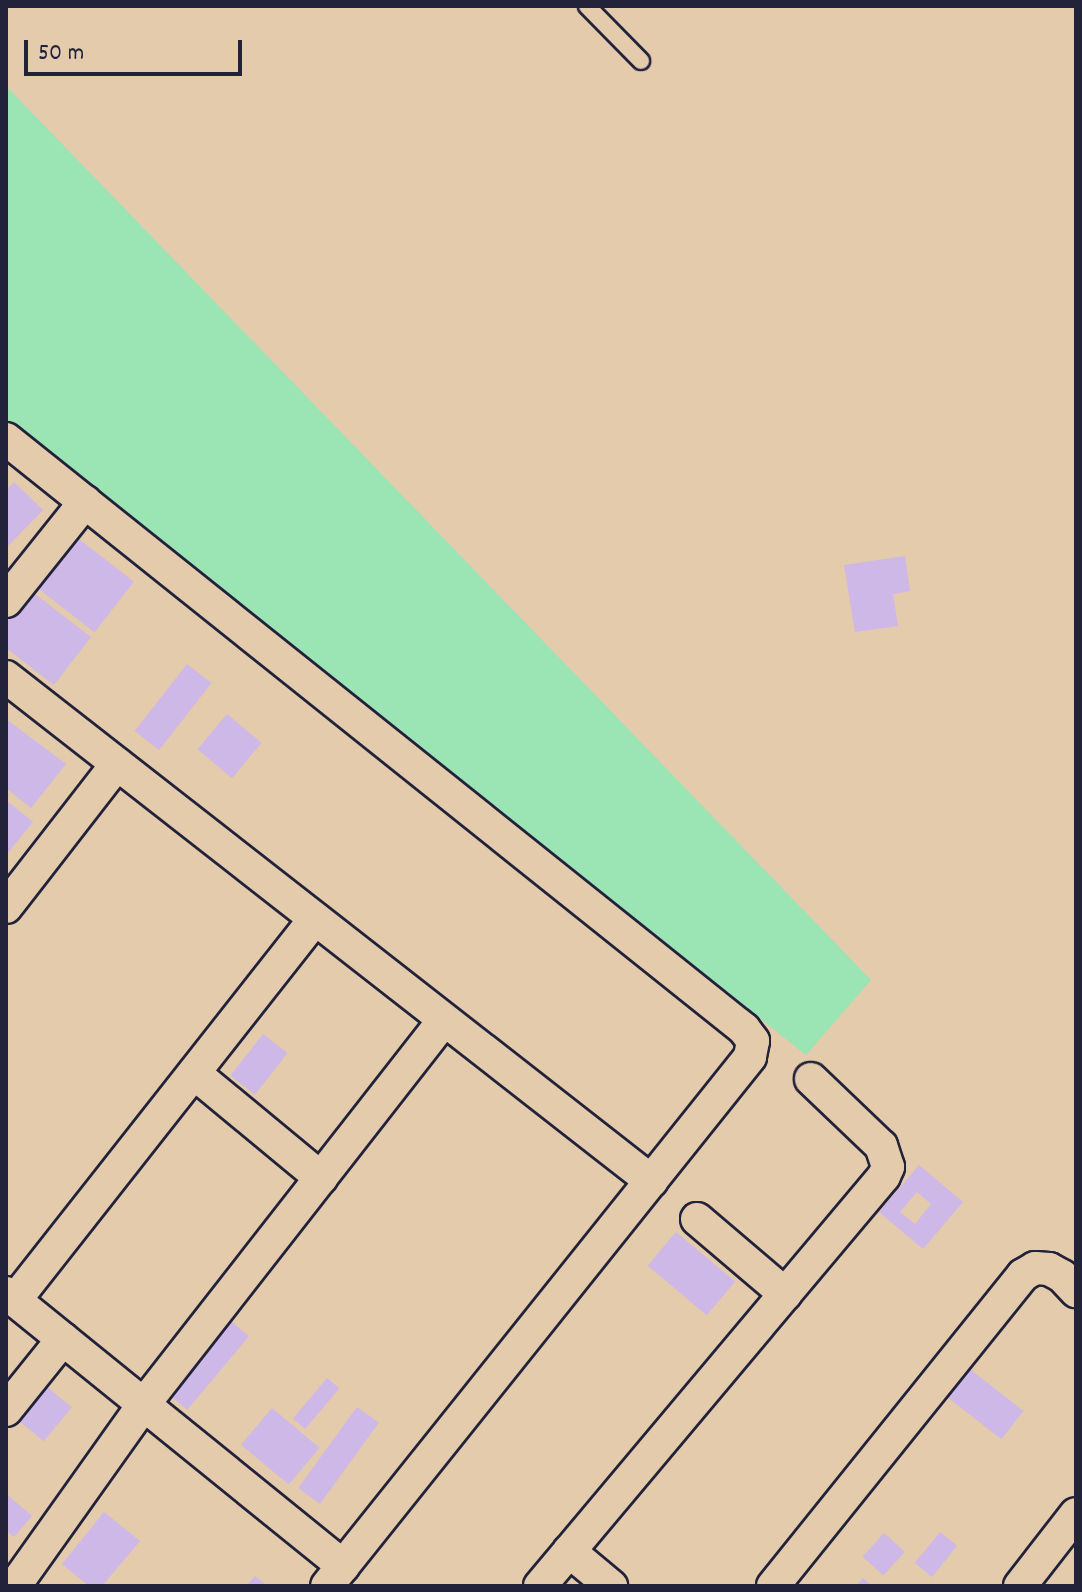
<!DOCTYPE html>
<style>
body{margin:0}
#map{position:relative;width:1082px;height:1592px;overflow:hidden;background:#e3cbac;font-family:Dekko,sans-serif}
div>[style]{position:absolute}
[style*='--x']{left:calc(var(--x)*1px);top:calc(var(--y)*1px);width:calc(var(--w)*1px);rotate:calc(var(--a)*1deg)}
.green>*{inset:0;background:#9be4b3}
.building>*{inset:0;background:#cdb8e8;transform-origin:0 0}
.roads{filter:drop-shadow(2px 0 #22223b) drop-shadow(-2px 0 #22223b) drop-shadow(0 2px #22223b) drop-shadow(0 -2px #22223b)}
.lane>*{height:16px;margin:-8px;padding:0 8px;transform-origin:8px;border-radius:8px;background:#e3cbac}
.street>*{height:32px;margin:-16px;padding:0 16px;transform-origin:16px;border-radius:16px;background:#e3cbac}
span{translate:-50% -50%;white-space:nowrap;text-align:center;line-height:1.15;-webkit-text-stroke:6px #e3cbac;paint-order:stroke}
.frame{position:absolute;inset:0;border:8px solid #22223b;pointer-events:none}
.scale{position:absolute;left:24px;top:40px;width:218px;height:36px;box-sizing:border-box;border:4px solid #22223b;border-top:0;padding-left:10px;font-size:24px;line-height:28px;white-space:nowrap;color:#22223b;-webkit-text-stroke:6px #e3cbac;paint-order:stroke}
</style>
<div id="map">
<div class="green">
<div style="clip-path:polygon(6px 86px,871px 980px,806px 1055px,6px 419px)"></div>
</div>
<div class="building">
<div style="clip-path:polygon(14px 482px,43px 510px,6px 548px,6px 490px)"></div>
<div style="left:74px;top:535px;width:76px;height:64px;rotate:38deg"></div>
<div style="clip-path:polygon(905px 556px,910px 591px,893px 594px,898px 626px,855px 632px,844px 565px)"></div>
<div style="clip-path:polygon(26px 587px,91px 637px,54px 685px,6px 648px,6px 612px)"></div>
<div style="left:187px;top:664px;width:31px;height:85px;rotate:38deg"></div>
<div style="left:227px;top:714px;width:45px;height:46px;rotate:40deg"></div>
<div style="clip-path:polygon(6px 719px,66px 764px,31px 808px,6px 788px)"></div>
<div style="clip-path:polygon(6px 800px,33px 822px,6px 855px)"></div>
<div style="left:263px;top:1034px;width:31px;height:53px;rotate:38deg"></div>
<div style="clip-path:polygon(evenodd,919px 1165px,963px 1202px,923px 1249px,879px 1212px,919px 1165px,917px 1192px,931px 1204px,915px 1224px,900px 1212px,917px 1192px)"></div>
<div style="left:676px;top:1232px;width:77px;height:44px;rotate:40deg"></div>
<div style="left:226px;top:1317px;width:30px;height:96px;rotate:40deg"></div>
<div style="left:966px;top:1366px;width:73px;height:36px;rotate:38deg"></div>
<div style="left:327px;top:1378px;width:16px;height:53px;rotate:40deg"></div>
<div style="left:45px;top:1385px;width:35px;height:44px;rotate:40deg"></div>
<div style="left:357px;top:1407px;width:27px;height:100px;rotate:36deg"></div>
<div style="left:272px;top:1408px;width:62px;height:48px;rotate:40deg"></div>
<div style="clip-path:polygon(6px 1494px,32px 1516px,14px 1537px,6px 1530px)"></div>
<div style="clip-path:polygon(104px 1512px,140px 1541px,102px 1586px,89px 1586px,62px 1564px)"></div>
<div style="left:940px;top:1532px;width:22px;height:40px;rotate:39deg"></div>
<div style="left:884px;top:1533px;width:28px;height:32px;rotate:42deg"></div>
<div style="clip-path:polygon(255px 1576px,267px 1586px,246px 1586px)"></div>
<div style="clip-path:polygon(863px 1578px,872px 1586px,856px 1586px)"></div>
</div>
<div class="roads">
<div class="lane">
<div style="--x:587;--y:6;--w:77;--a:45.5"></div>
</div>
<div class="street">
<div style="--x:6;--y:439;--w:945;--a:38.64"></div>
<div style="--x:744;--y:1029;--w:15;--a:53"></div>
<div style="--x:753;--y:1041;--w:16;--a:101"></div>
<div style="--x:750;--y:1057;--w:677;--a:128.65"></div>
<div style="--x:6;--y:601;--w:127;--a:-51.4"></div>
<div style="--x:6;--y:677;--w:819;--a:38"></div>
<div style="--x:6;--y:907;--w:181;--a:-52.2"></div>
<div style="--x:194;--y:1073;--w:165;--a:39.6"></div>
<div style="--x:697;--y:1219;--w:116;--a:40.4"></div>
<div style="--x:6;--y:1293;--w:434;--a:39"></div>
<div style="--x:15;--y:1300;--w:485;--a:-51.8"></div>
<div style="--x:6;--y:1410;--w:91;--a:-51.2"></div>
<div style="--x:569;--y:1551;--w:55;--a:39.8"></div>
<div style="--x:21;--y:1577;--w:212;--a:-54.6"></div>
<div style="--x:144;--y:1404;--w:487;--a:-52"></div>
<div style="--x:540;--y:1586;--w:535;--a:-50"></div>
<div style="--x:884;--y:1176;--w:10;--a:-66"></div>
<div style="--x:888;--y:1167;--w:22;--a:-108"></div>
<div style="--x:881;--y:1146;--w:97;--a:-136.3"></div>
<div style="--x:773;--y:1586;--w:399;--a:-51.2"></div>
<div style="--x:1023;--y:1275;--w:14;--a:-30"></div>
<div style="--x:1035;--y:1268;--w:14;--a:4"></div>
<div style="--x:1049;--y:1269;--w:15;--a:28"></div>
<div style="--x:1062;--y:1276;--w:21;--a:47"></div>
<div style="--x:1020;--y:1586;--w:91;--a:-52.1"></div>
</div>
</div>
<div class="frame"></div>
<div class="scale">50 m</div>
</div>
